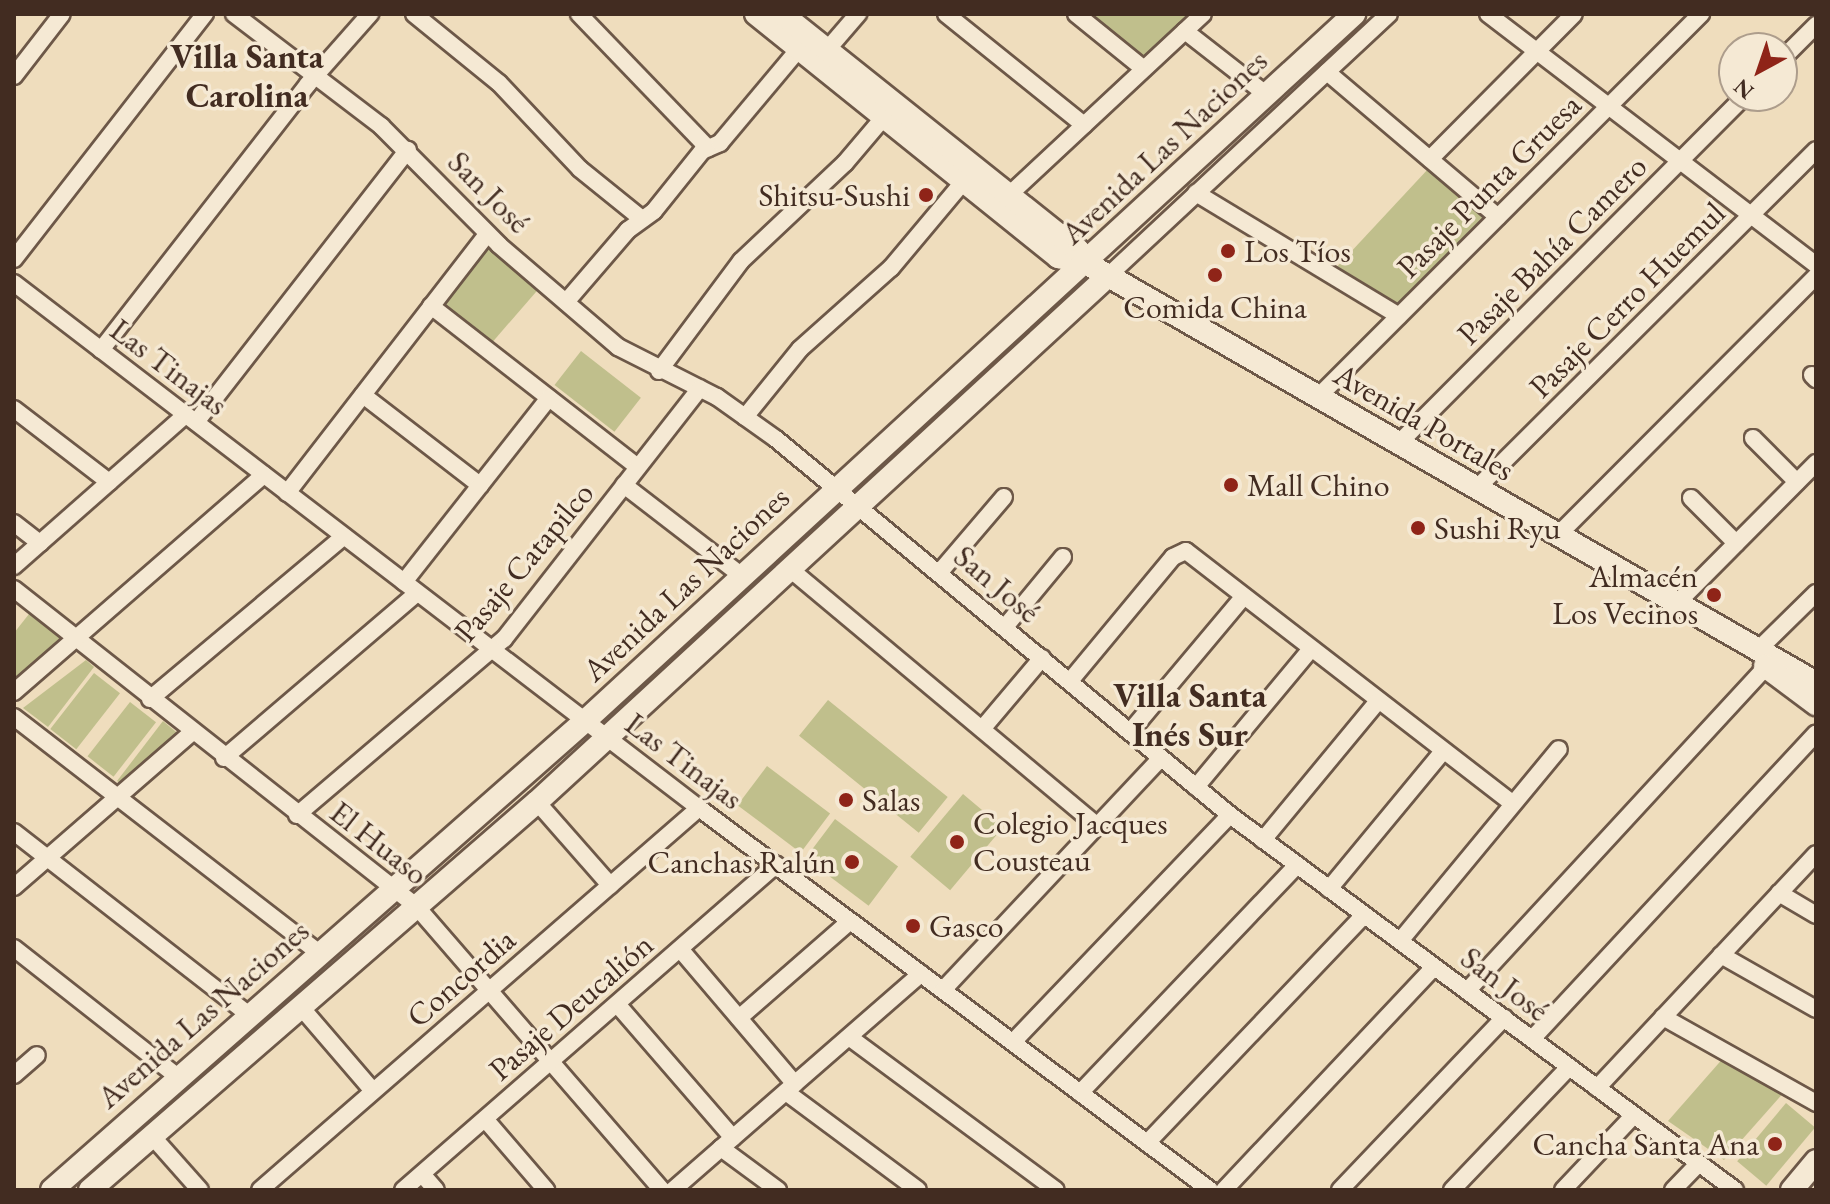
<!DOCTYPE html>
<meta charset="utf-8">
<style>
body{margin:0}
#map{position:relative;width:1830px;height:1204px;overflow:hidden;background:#efddbd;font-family:"EB Garamond",serif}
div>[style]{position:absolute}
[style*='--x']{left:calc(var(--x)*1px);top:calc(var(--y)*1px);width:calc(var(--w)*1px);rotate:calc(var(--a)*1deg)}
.green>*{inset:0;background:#c0bf8c;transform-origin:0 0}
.roads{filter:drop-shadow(2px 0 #6d5848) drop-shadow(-2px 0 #6d5848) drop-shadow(0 2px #6d5848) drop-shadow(0 -2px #6d5848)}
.street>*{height:16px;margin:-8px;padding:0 8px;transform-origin:8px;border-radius:8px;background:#f5e9d4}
.secondary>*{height:22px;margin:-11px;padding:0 11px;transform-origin:11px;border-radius:11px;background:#f5e9d4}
.dots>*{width:22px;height:22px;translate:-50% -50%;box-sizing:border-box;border:4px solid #f5e9d4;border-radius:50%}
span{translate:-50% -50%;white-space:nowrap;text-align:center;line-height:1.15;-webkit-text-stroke:7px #f5e9d4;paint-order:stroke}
.street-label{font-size:32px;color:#422c21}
.poi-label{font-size:32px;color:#422c21}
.right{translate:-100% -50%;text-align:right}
.left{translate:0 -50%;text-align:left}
.neighbourhood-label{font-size:34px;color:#422c21;font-weight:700}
.frame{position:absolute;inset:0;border:16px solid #422c21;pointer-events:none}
.north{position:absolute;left:1718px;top:32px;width:80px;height:80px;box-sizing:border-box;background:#f5e9d4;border:2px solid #ad9d8c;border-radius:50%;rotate:220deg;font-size:22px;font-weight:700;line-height:32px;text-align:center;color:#422c21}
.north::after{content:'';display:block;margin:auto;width:28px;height:36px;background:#8f2418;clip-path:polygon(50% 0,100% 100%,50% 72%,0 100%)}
</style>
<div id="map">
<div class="green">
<div style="clip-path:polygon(1094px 14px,1191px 14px,1192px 15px,1146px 61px,1091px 19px)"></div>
<div style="clip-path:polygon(1429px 168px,1491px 219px,1399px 310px,1334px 270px)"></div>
<div style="left:488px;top:242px;width:69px;height:77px;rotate:41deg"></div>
<div style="left:581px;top:351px;width:76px;height:43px;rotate:38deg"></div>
<div style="clip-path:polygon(29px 614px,65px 641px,14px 683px,14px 633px)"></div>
<div style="clip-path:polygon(86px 660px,94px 667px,48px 727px,23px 708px)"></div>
<div style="left:94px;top:673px;width:33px;height:71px;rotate:38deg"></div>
<div style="left:828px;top:700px;width:154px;height:46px;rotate:39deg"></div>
<div style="left:130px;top:702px;width:33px;height:69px;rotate:38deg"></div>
<div style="clip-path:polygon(163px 721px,181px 736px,123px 785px,117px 781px)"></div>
<div style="left:767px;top:766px;width:79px;height:49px;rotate:37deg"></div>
<div style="left:963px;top:794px;width:52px;height:82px;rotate:40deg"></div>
<div style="left:835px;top:819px;width:79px;height:49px;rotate:37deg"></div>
<div style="clip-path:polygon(1725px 1056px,1786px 1090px,1724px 1160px,1668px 1121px)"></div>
<div style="left:1786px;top:1103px;width:38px;height:76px;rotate:40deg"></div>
</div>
<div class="roads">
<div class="street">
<div style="--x:234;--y:14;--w:185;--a:37.3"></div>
<div style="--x:381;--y:126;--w:168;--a:45.2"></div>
<div style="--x:499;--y:245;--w:157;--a:40.6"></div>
<div style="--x:618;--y:347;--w:111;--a:26.8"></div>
<div style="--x:717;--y:397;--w:72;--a:35.4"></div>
<div style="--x:776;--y:439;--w:589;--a:39.63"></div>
<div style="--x:1230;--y:815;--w:629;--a:36.6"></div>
<div style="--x:414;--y:14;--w:109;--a:39.1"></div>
<div style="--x:499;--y:83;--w:118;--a:46.7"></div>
<div style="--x:580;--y:169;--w:80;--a:38.9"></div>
<div style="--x:579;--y:14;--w:186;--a:46.1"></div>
<div style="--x:946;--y:14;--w:177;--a:38.8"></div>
<div style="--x:1076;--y:14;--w:87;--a:39"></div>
<div style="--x:1488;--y:14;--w:413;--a:37.4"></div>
<div style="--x:1185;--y:31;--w:104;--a:38"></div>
<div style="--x:827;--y:50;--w:48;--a:-49.3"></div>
<div style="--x:1782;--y:59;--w:48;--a:-45"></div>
<div style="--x:1327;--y:72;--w:224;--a:40.3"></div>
<div style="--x:14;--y:76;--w:78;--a:-52.3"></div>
<div style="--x:1430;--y:159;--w:204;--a:-45.2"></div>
<div style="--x:1196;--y:193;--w:237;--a:31.2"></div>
<div style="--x:1009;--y:195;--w:265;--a:-43"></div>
<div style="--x:14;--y:259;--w:311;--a:-52.1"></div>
<div style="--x:1108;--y:276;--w:384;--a:-43"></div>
<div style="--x:14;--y:283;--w:863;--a:37.47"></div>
<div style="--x:699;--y:808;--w:638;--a:36.78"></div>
<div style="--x:566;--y:302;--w:95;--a:-49.3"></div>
<div style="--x:628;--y:230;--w:32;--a:-36"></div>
<div style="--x:654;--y:211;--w:77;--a:-51.3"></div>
<div style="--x:702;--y:151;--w:20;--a:-24"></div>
<div style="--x:720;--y:143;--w:123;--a:-50"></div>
<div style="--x:431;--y:306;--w:262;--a:37.9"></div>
<div style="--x:101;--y:350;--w:337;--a:-52.1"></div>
<div style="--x:308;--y:84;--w:94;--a:-48.5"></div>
<div style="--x:659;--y:371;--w:137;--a:-53.3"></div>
<div style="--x:741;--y:261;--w:143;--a:-43.3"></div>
<div style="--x:845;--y:163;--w:60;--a:-49.7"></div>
<div style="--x:1812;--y:375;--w:6;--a:45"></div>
<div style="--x:363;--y:395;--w:148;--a:37.6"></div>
<div style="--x:1318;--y:397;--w:542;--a:-45"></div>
<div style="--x:14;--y:409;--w:120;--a:37.5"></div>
<div style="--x:745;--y:417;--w:87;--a:-51"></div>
<div style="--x:800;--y:349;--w:122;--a:-41.7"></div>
<div style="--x:891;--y:268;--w:114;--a:-50"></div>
<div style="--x:196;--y:422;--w:345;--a:-52.1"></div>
<div style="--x:1753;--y:438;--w:62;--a:45"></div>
<div style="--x:1398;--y:444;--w:491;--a:-45.1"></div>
<div style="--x:624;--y:485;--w:149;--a:37.6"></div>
<div style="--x:1476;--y:489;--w:480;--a:-44.9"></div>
<div style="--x:287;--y:493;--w:327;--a:-52.3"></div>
<div style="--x:1691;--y:498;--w:64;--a:45"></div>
<div style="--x:14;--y:523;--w:33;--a:38"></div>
<div style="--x:1557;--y:536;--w:367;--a:-45.1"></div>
<div style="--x:14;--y:566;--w:228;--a:-41.4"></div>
<div style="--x:790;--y:569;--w:400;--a:39.9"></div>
<div style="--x:939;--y:573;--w:100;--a:-49.5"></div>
<div style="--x:404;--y:582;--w:234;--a:-51.8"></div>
<div style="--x:14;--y:589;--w:512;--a:38.26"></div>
<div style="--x:416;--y:906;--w:376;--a:49.1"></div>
<div style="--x:1675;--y:605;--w:200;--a:-45.2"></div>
<div style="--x:1005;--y:627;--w:91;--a:-50.4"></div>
<div style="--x:1759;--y:649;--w:80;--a:-44.5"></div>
<div style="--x:1070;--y:681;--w:161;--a:-50.3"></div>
<div style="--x:1173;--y:557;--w:14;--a:-25"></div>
<div style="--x:1186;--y:551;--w:413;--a:37.7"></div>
<div style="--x:14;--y:692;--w:331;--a:-41"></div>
<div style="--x:150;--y:699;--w:253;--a:-40"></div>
<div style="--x:14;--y:717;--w:386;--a:37.7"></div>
<div style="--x:982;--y:729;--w:93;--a:-49.8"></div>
<div style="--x:1130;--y:732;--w:177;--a:-50"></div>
<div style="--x:224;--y:758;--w:254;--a:-40.5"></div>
<div style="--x:1196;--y:787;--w:180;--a:-50.2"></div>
<div style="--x:537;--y:802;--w:111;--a:48.7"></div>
<div style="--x:297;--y:815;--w:272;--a:-40.4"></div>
<div style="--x:504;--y:639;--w:318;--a:-52"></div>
<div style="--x:14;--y:832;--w:298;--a:37.9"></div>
<div style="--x:1263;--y:840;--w:179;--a:-50.4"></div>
<div style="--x:14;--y:887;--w:236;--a:-41"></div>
<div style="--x:1329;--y:889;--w:179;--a:-50.4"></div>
<div style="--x:1779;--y:893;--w:43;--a:30.7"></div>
<div style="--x:1400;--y:941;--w:249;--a:-50.4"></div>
<div style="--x:14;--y:948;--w:209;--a:38.2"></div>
<div style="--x:680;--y:949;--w:177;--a:49.6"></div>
<div style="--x:1721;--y:955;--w:109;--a:29.6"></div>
<div style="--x:943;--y:990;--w:318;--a:-46.8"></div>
<div style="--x:1467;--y:991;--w:441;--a:-47.3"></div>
<div style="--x:617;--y:1004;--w:177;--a:49.1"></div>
<div style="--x:300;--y:1006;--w:112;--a:49.3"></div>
<div style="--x:1663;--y:1017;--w:176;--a:29.3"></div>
<div style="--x:739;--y:1018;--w:147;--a:-41.1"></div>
<div style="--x:849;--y:1037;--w:257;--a:36.5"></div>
<div style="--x:1532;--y:1039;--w:417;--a:-47.1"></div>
<div style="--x:1013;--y:1042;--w:314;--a:-46.3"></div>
<div style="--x:14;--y:1075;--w:30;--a:-41"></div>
<div style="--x:1597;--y:1088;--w:320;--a:-46.9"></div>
<div style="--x:786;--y:1092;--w:164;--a:36.6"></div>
<div style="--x:1080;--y:1093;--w:315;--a:-46.4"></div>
<div style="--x:485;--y:1119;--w:94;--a:49.3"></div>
<div style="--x:152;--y:1136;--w:72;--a:48.4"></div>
<div style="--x:1147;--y:1143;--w:315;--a:-46.4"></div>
<div style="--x:721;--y:1148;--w:71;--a:36.4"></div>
<div style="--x:422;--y:1174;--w:21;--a:49"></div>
<div style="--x:260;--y:1190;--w:582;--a:-41.03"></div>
<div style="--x:403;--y:1190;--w:495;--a:-41.1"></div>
<div style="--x:673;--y:1190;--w:329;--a:-41.1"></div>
<div style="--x:1224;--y:1190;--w:306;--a:-46.7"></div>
<div style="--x:1340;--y:1190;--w:238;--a:-46.4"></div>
<div style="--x:1452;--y:1190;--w:170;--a:-46.4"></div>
<div style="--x:1563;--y:1190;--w:103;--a:-46.6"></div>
<div style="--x:1673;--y:1190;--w:37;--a:-46"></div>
</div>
<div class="secondary">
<div style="--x:756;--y:14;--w:388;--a:38.8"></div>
<div style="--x:1058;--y:257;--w:29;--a:12"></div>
<div style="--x:1086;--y:263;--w:842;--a:29.91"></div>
<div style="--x:782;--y:14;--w:379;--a:38.6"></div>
<div style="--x:1078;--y:250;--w:15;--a:58"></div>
<div style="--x:1765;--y:666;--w:64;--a:36.7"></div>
<div style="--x:52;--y:1190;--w:710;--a:-41.35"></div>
<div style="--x:585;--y:721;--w:1045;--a:-42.59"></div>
<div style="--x:90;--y:1190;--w:592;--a:-40.96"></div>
<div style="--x:537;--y:802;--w:776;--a:-42.65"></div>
<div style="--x:1792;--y:1190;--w:38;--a:-50"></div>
</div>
</div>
<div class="dots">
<div style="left:926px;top:195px;background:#8f2418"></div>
<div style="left:1228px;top:251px;background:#8f2418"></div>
<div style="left:1215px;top:275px;background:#8f2418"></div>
<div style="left:1231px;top:485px;background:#8f2418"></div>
<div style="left:1418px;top:528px;background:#8f2418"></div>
<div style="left:1714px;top:595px;background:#8f2418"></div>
<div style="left:846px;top:800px;background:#8f2418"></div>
<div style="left:957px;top:842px;background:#8f2418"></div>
<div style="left:852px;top:862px;background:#8f2418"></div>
<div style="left:913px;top:926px;background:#8f2418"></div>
<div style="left:1775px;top:1144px;background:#8f2418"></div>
</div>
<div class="street-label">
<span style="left:1164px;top:147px;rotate:-43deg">Avenida Las Naciones</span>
<span style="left:1489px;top:186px;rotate:-45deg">Pasaje Punta Gruesa</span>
<span style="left:489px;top:192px;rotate:45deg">San José</span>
<span style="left:1552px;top:250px;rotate:-45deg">Pasaje Bahía Camero</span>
<span style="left:1627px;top:300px;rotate:-45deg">Pasaje Cerro Huemul</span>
<span style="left:169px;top:367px;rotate:37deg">Las Tinajas</span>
<span style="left:1424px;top:422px;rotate:30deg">Avenida Portales</span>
<span style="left:524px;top:562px;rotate:-50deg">Pasaje Catapilco</span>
<span style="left:686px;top:584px;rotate:-43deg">Avenida Las Naciones</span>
<span style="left:997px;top:584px;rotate:40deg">San José</span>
<span style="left:684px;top:761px;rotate:37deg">Las Tinajas</span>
<span style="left:379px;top:843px;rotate:38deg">El Huaso</span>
<span style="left:461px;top:978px;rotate:-41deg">Concordia</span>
<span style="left:1505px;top:984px;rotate:37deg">San José</span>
<span style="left:571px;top:1007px;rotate:-41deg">Pasaje Deucalión</span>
<span style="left:203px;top:1014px;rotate:-41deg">Avenida Las Naciones</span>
</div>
<div class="poi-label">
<span class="right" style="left:910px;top:195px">Shitsu-Sushi</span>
<span class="left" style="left:1244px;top:251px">Los Tíos</span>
<span style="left:1215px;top:307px">Comida China</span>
<span class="left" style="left:1247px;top:485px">Mall Chino</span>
<span class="left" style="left:1434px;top:528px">Sushi Ryu</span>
<span class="right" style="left:1698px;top:595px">Almacén<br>Los Vecinos</span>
<span class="left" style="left:862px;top:800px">Salas</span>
<span class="left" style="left:973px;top:842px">Colegio Jacques<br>Cousteau</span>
<span class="right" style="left:836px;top:862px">Canchas Ralún</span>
<span class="left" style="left:929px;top:926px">Gasco</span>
<span class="right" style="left:1759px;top:1144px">Cancha Santa Ana</span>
</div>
<div class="neighbourhood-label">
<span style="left:247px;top:76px">Villa Santa<br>Carolina</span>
<span style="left:1190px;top:715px">Villa Santa<br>Inés Sur</span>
</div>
<div class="frame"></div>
<div class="north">N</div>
</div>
